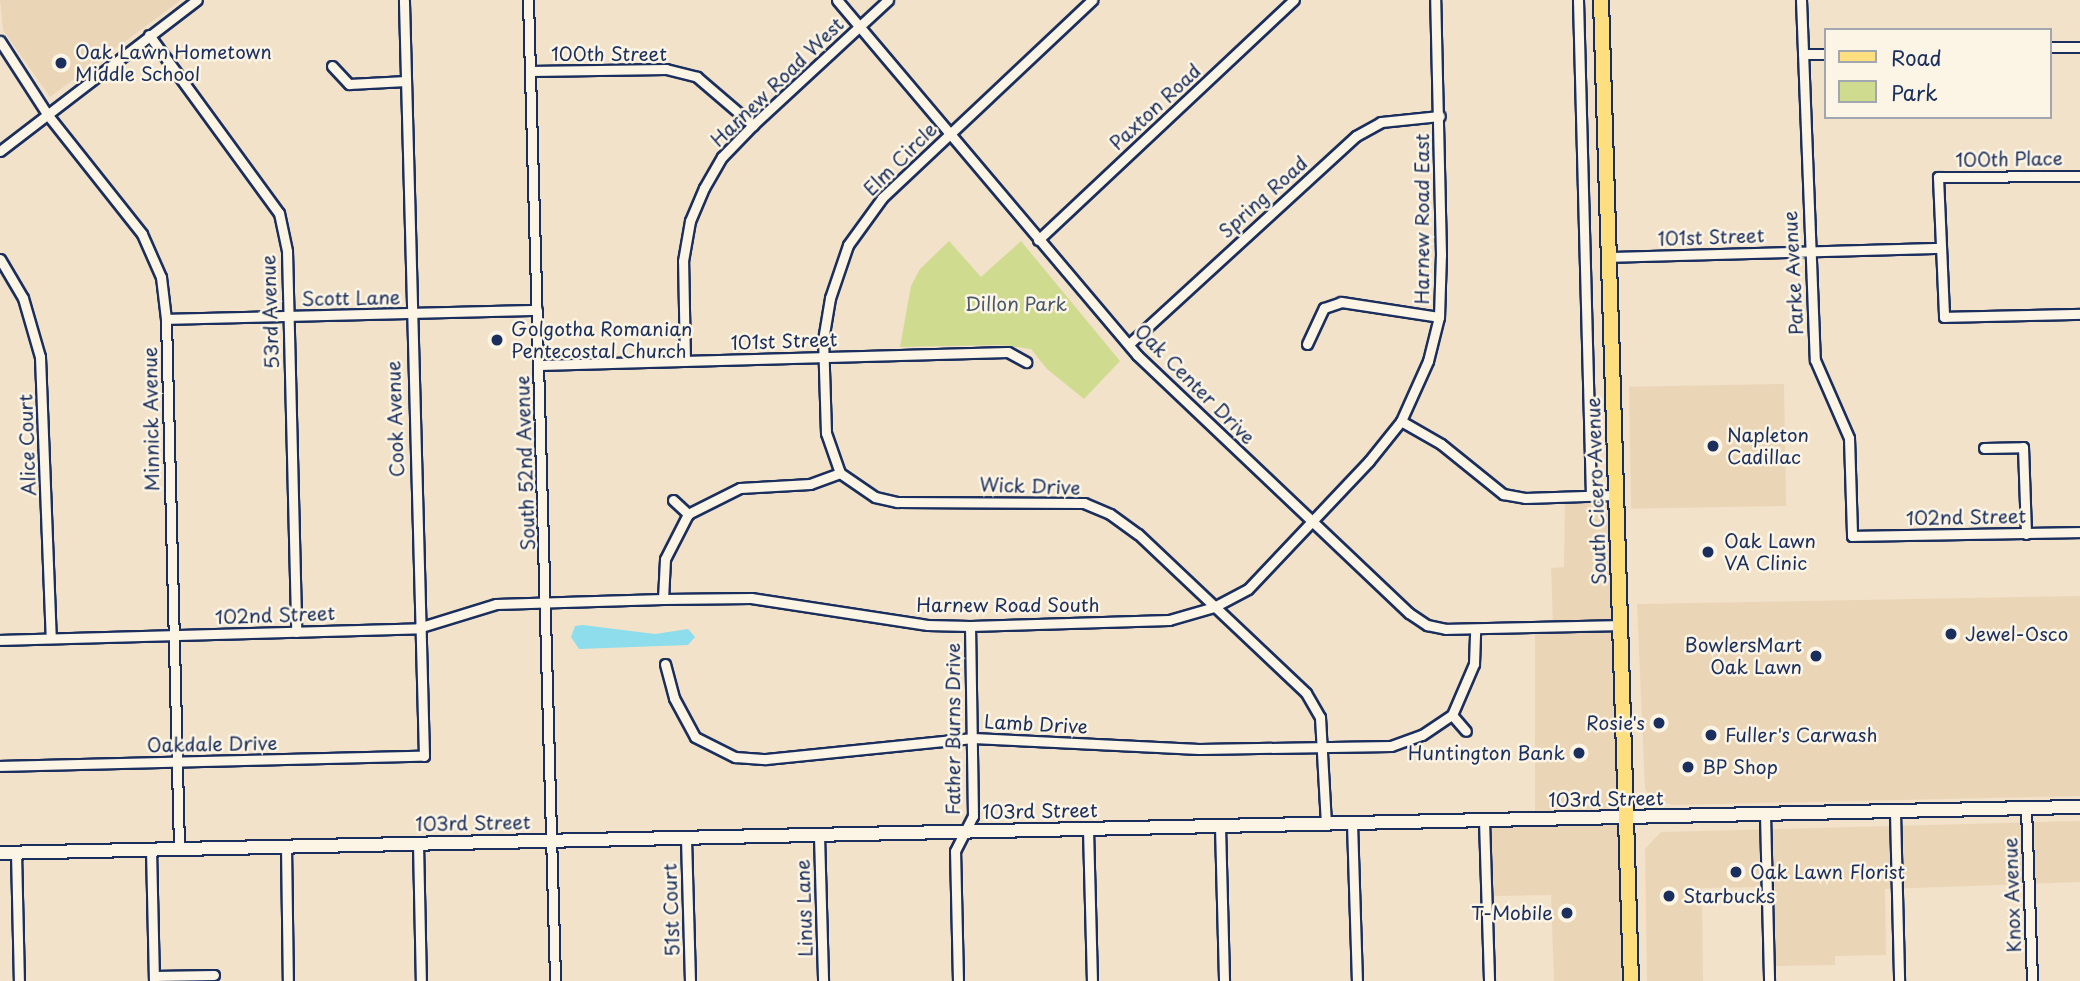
<!DOCTYPE html>
<style>
body{margin:0}
#map{position:relative;width:2080px;height:981px;overflow:hidden;background:#f2e2ca;font-family:"Playpen Sans",sans-serif}
div>[style]{position:absolute}
[style*='--x']{left:calc(var(--x)*1px);top:calc(var(--y)*1px);width:calc(var(--w)*1px);rotate:calc(var(--a)*1deg)}
.built>*{inset:0;background:#ebd5b7;transform-origin:0 0}
.green>*{inset:0;background:#cfdc90}
.water>*{inset:0;background:#8eddec}
.roads{filter:drop-shadow(2px 0 #1b2f5e) drop-shadow(-2px 0 #1b2f5e) drop-shadow(0 2px #1b2f5e) drop-shadow(0 -2px #1b2f5e)}
.street>*{height:9px;margin:-4.5px;padding:0 4.5px;transform-origin:4.5px;border-radius:4.5px;background:#fcf5e5}
.secondary>*{height:12px;margin:-6px;padding:0 6px;transform-origin:6px;border-radius:6px;background:#fcf5e5}
.primary>*{height:14px;margin:-7px;padding:0 7px;transform-origin:7px;border-radius:7px;background:#fddf80}
.dots>*{width:19px;height:19px;translate:-50% -50%;box-sizing:border-box;border:4px solid #fcf5e5;border-radius:50%}
span{translate:-50% -50%;white-space:nowrap;text-align:center;line-height:1.15;-webkit-text-stroke:5px #fcf5e5;paint-order:stroke}
.poi-label{font-size:19px;color:#1b2f5e}
.left{translate:0 -50%;text-align:left}
.right{translate:-100% -50%;text-align:right}
.street-label{font-size:19px;color:#1b2f5e}
.park-label{font-size:19px;color:#485a6a}
.legend{position:absolute;left:1824px;top:28px;width:228px;height:91px;box-sizing:border-box;background:#fcf5e5;border:2px solid #a2a6af;margin:0;padding:9px 12px;list-style:none;font-size:21px;color:#1b2f5e}
.legend li{display:flex;align-items:center;gap:14px;height:35px}
.legend b{width:35px;border:2px solid #a2a6af}
</style>
<div id="map">
<div class="built">
<div style="clip-path:polygon(0 0,181px 0,50px 97px,3px 30px)"></div>
<div style="left:1784px;top:384px;width:122px;height:155px;rotate:89deg"></div>
<div style="clip-path:polygon(1615px 495px,1631px 981px,1554px 981px,1551px 895px,1486px 896px,1484px 820px,1535px 819px,1535px 628px,1553px 627px,1551px 568px,1564px 567px,1565px 497px)"></div>
<div style="clip-path:polygon(2080px 596px,2080px 796px,1672px 805px,1651px 798px,1645px 789px,1637px 604px)"></div>
<div style="clip-path:polygon(2080px 821px,2080px 882px,1885px 889px,1886px 955px,1835px 956px,1835px 965px,1775px 966px,1775px 887px,1702px 888px,1703px 981px,1647px 981px,1645px 849px,1661px 832px)"></div>
</div>
<div class="green">
<div style="clip-path:polygon(949px 241px,981px 277px,1021px 241px,1120px 361px,1084px 399px,1047px 369px,1031px 349px,1000px 345px,900px 347px,911px 286px,920px 269px)"></div>
</div>
<div class="water">
<div style="clip-path:polygon(583px 625px,655px 634px,688px 629px,695px 637px,688px 645px,579px 649px,571px 637px,575px 626px)"></div>
</div>
<div class="roads">
<div class="street">
<div style="--x:528;--y:0;--w:981;--a:88.42"></div>
<div style="--x:837;--y:0;--w:465;--a:49.8"></div>
<div style="--x:1137;--y:355;--w:375;--a:43.5"></div>
<div style="--x:1409;--y:613;--w:22;--a:34"></div>
<div style="--x:1427;--y:625;--w:19;--a:12"></div>
<div style="--x:1446;--y:629;--w:173;--a:-1.3"></div>
<div style="--x:1578;--y:0;--w:496;--a:88.5"></div>
<div style="--x:1801;--y:0;--w:360;--a:87.8"></div>
<div style="--x:1815;--y:360;--w:85;--a:66.4"></div>
<div style="--x:1849;--y:438;--w:98;--a:88.2"></div>
<div style="--x:1852;--y:536;--w:228;--a:-1"></div>
<div style="--x:149;--y:35;--w:220;--a:53.9"></div>
<div style="--x:279;--y:213;--w:39;--a:78"></div>
<div style="--x:287;--y:251;--w:381;--a:88.6"></div>
<div style="--x:0;--y:41;--w:87;--a:57.2"></div>
<div style="--x:47;--y:114;--w:153;--a:51.6"></div>
<div style="--x:142;--y:234;--w:47;--a:66.2"></div>
<div style="--x:161;--y:277;--w:42;--a:83.2"></div>
<div style="--x:166;--y:319;--w:529;--a:88.59"></div>
<div style="--x:2050;--y:47;--w:30;--a:0"></div>
<div style="--x:1803;--y:54;--w:23;--a:0"></div>
<div style="--x:332;--y:66;--w:25;--a:47"></div>
<div style="--x:349;--y:84;--w:57;--a:-3"></div>
<div style="--x:530;--y:71;--w:136;--a:-0.8"></div>
<div style="--x:666;--y:69;--w:32;--a:14"></div>
<div style="--x:697;--y:77;--w:74;--a:40.6"></div>
<div style="--x:0;--y:151;--w:248;--a:-37.5"></div>
<div style="--x:2080;--y:176;--w:142;--a:179.6"></div>
<div style="--x:1938;--y:177;--w:140;--a:87.5"></div>
<div style="--x:1944;--y:317;--w:136;--a:-1.3"></div>
<div style="--x:1038;--y:240;--w:351;--a:-43.2"></div>
<div style="--x:1608;--y:257;--w:331;--a:-1.6"></div>
<div style="--x:0;--y:259;--w:45;--a:59.5"></div>
<div style="--x:23;--y:298;--w:61;--a:73.9"></div>
<div style="--x:40;--y:357;--w:281;--a:87.8"></div>
<div style="--x:166;--y:319;--w:371;--a:-1.4"></div>
<div style="--x:1129;--y:344;--w:308;--a:-42.5"></div>
<div style="--x:1356;--y:136;--w:29;--a:-29"></div>
<div style="--x:1381;--y:122;--w:59;--a:-5.8"></div>
<div style="--x:1307;--y:344;--w:40;--a:-65"></div>
<div style="--x:1324;--y:308;--w:18;--a:-19"></div>
<div style="--x:1341;--y:302;--w:99;--a:8.7"></div>
<div style="--x:685;--y:361;--w:100;--a:-91.1"></div>
<div style="--x:683;--y:261;--w:41;--a:-80.1"></div>
<div style="--x:690;--y:221;--w:36;--a:-67"></div>
<div style="--x:704;--y:188;--w:36;--a:-60"></div>
<div style="--x:722;--y:157;--w:45;--a:-45.9"></div>
<div style="--x:753;--y:125;--w:184;--a:-42.8"></div>
<div style="--x:539;--y:365;--w:469;--a:-1.6"></div>
<div style="--x:1008;--y:352;--w:21;--a:29"></div>
<div style="--x:1401;--y:421;--w:46;--a:29.9"></div>
<div style="--x:1441;--y:444;--w:80;--a:38.9"></div>
<div style="--x:1503;--y:494;--w:22;--a:10"></div>
<div style="--x:1525;--y:498;--w:90;--a:-1.9"></div>
<div style="--x:1984;--y:448;--w:39;--a:-1"></div>
<div style="--x:2023;--y:447;--w:87;--a:88"></div>
<div style="--x:840;--y:473;--w:42;--a:-109.3"></div>
<div style="--x:826;--y:433;--w:93;--a:-91.8"></div>
<div style="--x:823;--y:340;--w:43;--a:-80.5"></div>
<div style="--x:830;--y:298;--w:56;--a:-71.2"></div>
<div style="--x:848;--y:245;--w:58;--a:-54.1"></div>
<div style="--x:882;--y:198;--w:289;--a:-43.3"></div>
<div style="--x:673;--y:500;--w:21;--a:43"></div>
<div style="--x:663;--y:599;--w:40;--a:-87.1"></div>
<div style="--x:665;--y:559;--w:51;--a:-62.9"></div>
<div style="--x:688;--y:514;--w:58;--a:-26.6"></div>
<div style="--x:740;--y:488;--w:70;--a:-3.3"></div>
<div style="--x:810;--y:484;--w:32;--a:-20"></div>
<div style="--x:840;--y:473;--w:42;--a:34.4"></div>
<div style="--x:875;--y:497;--w:23;--a:13"></div>
<div style="--x:897;--y:502;--w:187;--a:0.3"></div>
<div style="--x:1084;--y:503;--w:28;--a:23"></div>
<div style="--x:1110;--y:514;--w:34;--a:36"></div>
<div style="--x:1138;--y:534;--w:231;--a:43.4"></div>
<div style="--x:1306;--y:693;--w:28;--a:60"></div>
<div style="--x:1320;--y:717;--w:107;--a:86.8"></div>
<div style="--x:0;--y:640;--w:418;--a:-1.6"></div>
<div style="--x:418;--y:628;--w:82;--a:-17.1"></div>
<div style="--x:496;--y:604;--w:167;--a:-1.7"></div>
<div style="--x:663;--y:599;--w:88;--a:-0.7"></div>
<div style="--x:751;--y:598;--w:178;--a:8.7"></div>
<div style="--x:927;--y:625;--w:43;--a:1.3"></div>
<div style="--x:970;--y:626;--w:199;--a:-1.7"></div>
<div style="--x:1169;--y:620;--w:47;--a:-16.1"></div>
<div style="--x:1214;--y:607;--w:38;--a:-28"></div>
<div style="--x:1248;--y:589;--w:176;--a:-46.6"></div>
<div style="--x:1369;--y:461;--w:51;--a:-51.3"></div>
<div style="--x:1401;--y:421;--w:66;--a:-65.8"></div>
<div style="--x:1428;--y:361;--w:45;--a:-76"></div>
<div style="--x:1439;--y:317;--w:62;--a:-88.2"></div>
<div style="--x:1441;--y:255;--w:255;--a:-91.3"></div>
<div style="--x:665;--y:664;--w:35;--a:75"></div>
<div style="--x:674;--y:698;--w:44;--a:61.7"></div>
<div style="--x:695;--y:737;--w:45;--a:26.6"></div>
<div style="--x:735;--y:757;--w:31;--a:4"></div>
<div style="--x:766;--y:759;--w:208;--a:-5.8"></div>
<div style="--x:973;--y:738;--w:226;--a:2.8"></div>
<div style="--x:1199;--y:749;--w:192;--a:-0.9"></div>
<div style="--x:1391;--y:746;--w:33;--a:-20"></div>
<div style="--x:1422;--y:735;--w:36;--a:-34"></div>
<div style="--x:1452;--y:715;--w:56;--a:-66.7"></div>
<div style="--x:1474;--y:664;--w:35;--a:-88"></div>
<div style="--x:1452;--y:715;--w:21;--a:49"></div>
<div style="--x:0;--y:766;--w:424;--a:-1.4"></div>
<div style="--x:424;--y:756;--w:756;--a:-91.52"></div>
<div style="--x:2026;--y:808;--w:173;--a:88"></div>
<div style="--x:1895;--y:812;--w:169;--a:88.6"></div>
<div style="--x:1765;--y:814;--w:167;--a:88.6"></div>
<div style="--x:1484;--y:820;--w:161;--a:88.2"></div>
<div style="--x:1352;--y:823;--w:158;--a:88.2"></div>
<div style="--x:1220;--y:826;--w:155;--a:88.5"></div>
<div style="--x:1088;--y:829;--w:152;--a:88.5"></div>
<div style="--x:819;--y:835;--w:146;--a:88.4"></div>
<div style="--x:686;--y:838;--w:143;--a:88.4"></div>
<div style="--x:418;--y:843;--w:138;--a:88.8"></div>
<div style="--x:286;--y:846;--w:135;--a:89.2"></div>
<div style="--x:151;--y:849;--w:132;--a:88.7"></div>
<div style="--x:16;--y:852;--w:129;--a:88.7"></div>
<div style="--x:154;--y:976;--w:60;--a:-1"></div>
<div style="--x:958;--y:981;--w:130;--a:-91.3"></div>
<div style="--x:955;--y:851;--w:39;--a:-63"></div>
<div style="--x:973;--y:816;--w:190;--a:-90.9"></div>
</div>
<div class="secondary">
<div style="--x:0;--y:853;--w:2081;--a:-1.27"></div>
</div>
<div class="primary">
<div style="--x:1601;--y:0;--w:981;--a:88.25"></div>
</div>
</div>
<div class="dots">
<div style="left:61px;top:63px;background:#1b2f5e"></div>
<div style="left:497px;top:340px;background:#1b2f5e"></div>
<div style="left:1713px;top:446px;background:#1b2f5e"></div>
<div style="left:1708px;top:552px;background:#1b2f5e"></div>
<div style="left:1951px;top:634px;background:#1b2f5e"></div>
<div style="left:1816px;top:656px;background:#1b2f5e"></div>
<div style="left:1659px;top:723px;background:#1b2f5e"></div>
<div style="left:1711px;top:735px;background:#1b2f5e"></div>
<div style="left:1579px;top:753px;background:#1b2f5e"></div>
<div style="left:1688px;top:767px;background:#1b2f5e"></div>
<div style="left:1736px;top:872px;background:#1b2f5e"></div>
<div style="left:1669px;top:896px;background:#1b2f5e"></div>
<div style="left:1567px;top:913px;background:#1b2f5e"></div>
</div>
<div class="poi-label">
<span class="left" style="left:75px;top:63px">Oak Lawn Hometown<br>Middle School</span>
<span class="left" style="left:511px;top:340px">Golgotha Romanian<br>Pentecostal Church</span>
<span class="left" style="left:1727px;top:446px">Napleton<br>Cadillac</span>
<span class="left" style="left:1724px;top:552px">Oak Lawn<br>VA Clinic</span>
<span class="left" style="left:1965px;top:634px">Jewel-Osco</span>
<span class="right" style="left:1802px;top:656px">BowlersMart<br>Oak Lawn</span>
<span class="right" style="left:1645px;top:723px">Rosie's</span>
<span class="left" style="left:1725px;top:735px">Fuller's Carwash</span>
<span class="right" style="left:1565px;top:753px">Huntington Bank</span>
<span class="left" style="left:1702px;top:767px">BP Shop</span>
<span class="left" style="left:1750px;top:872px">Oak Lawn Florist</span>
<span class="left" style="left:1683px;top:896px">Starbucks</span>
<span class="right" style="left:1553px;top:913px">T-Mobile</span>
</div>
<div class="street-label">
<span style="left:609px;top:54px">100th Street</span>
<span style="left:777px;top:82px;rotate:-44deg">Harnew Road West</span>
<span style="left:1155px;top:107px;rotate:-43deg">Paxton Road</span>
<span style="left:900px;top:159px;rotate:-45deg">Elm Circle</span>
<span style="left:2009px;top:159px;rotate:-1deg">100th Place</span>
<span style="left:1263px;top:197px;rotate:-42deg">Spring Road</span>
<span style="left:1422px;top:219px;rotate:-90deg">Harnew Road East</span>
<span style="left:1711px;top:237px;rotate:-2deg">101st Street</span>
<span style="left:1793px;top:273px;rotate:-93deg">Parke Avenue</span>
<span style="left:351px;top:298px;rotate:-1deg">Scott Lane</span>
<span style="left:270px;top:312px;rotate:-92deg">53rd Avenue</span>
<span style="left:784px;top:341px;rotate:-2deg">101st Street</span>
<span style="left:1195px;top:384px;rotate:45deg">Oak Center Drive</span>
<span style="left:151px;top:419px;rotate:-91deg">Minnick Avenue</span>
<span style="left:395px;top:419px;rotate:-92deg">Cook Avenue</span>
<span style="left:27px;top:445px;rotate:-92deg">Alice Court</span>
<span style="left:525px;top:463px;rotate:-92deg">South 52nd Avenue</span>
<span style="left:1030px;top:486px;rotate:2deg">Wick Drive</span>
<span style="left:1596px;top:491px;rotate:-92deg">South Cicero Avenue</span>
<span style="left:1966px;top:517px;rotate:-1deg">102nd Street</span>
<span style="left:1008px;top:605px">Harnew Road South</span>
<span style="left:275px;top:615px;rotate:-2deg">102nd Street</span>
<span style="left:1036px;top:724px;rotate:3deg">Lamb Drive</span>
<span style="left:953px;top:729px;rotate:-90deg">Father Burns Drive</span>
<span style="left:212px;top:744px;rotate:-1deg">Oakdale Drive</span>
<span style="left:1606px;top:799px;rotate:-1deg">103rd Street</span>
<span style="left:1040px;top:811px;rotate:-1deg">103rd Street</span>
<span style="left:473px;top:823px;rotate:-1deg">103rd Street</span>
<span style="left:2012px;top:895px;rotate:-92deg">Knox Avenue</span>
<span style="left:804px;top:908px;rotate:-92deg">Linus Lane</span>
<span style="left:671px;top:910px;rotate:-92deg">51st Court</span>
</div>
<div class="park-label">
<span style="left:1016px;top:304px">Dillon Park</span>
</div>
<ul class="legend">
<li><b style="height:9px;background:#fddf80"></b>Road</li>
<li><b style="height:19px;background:#cfdc90"></b>Park</li>
</ul>
</div>
